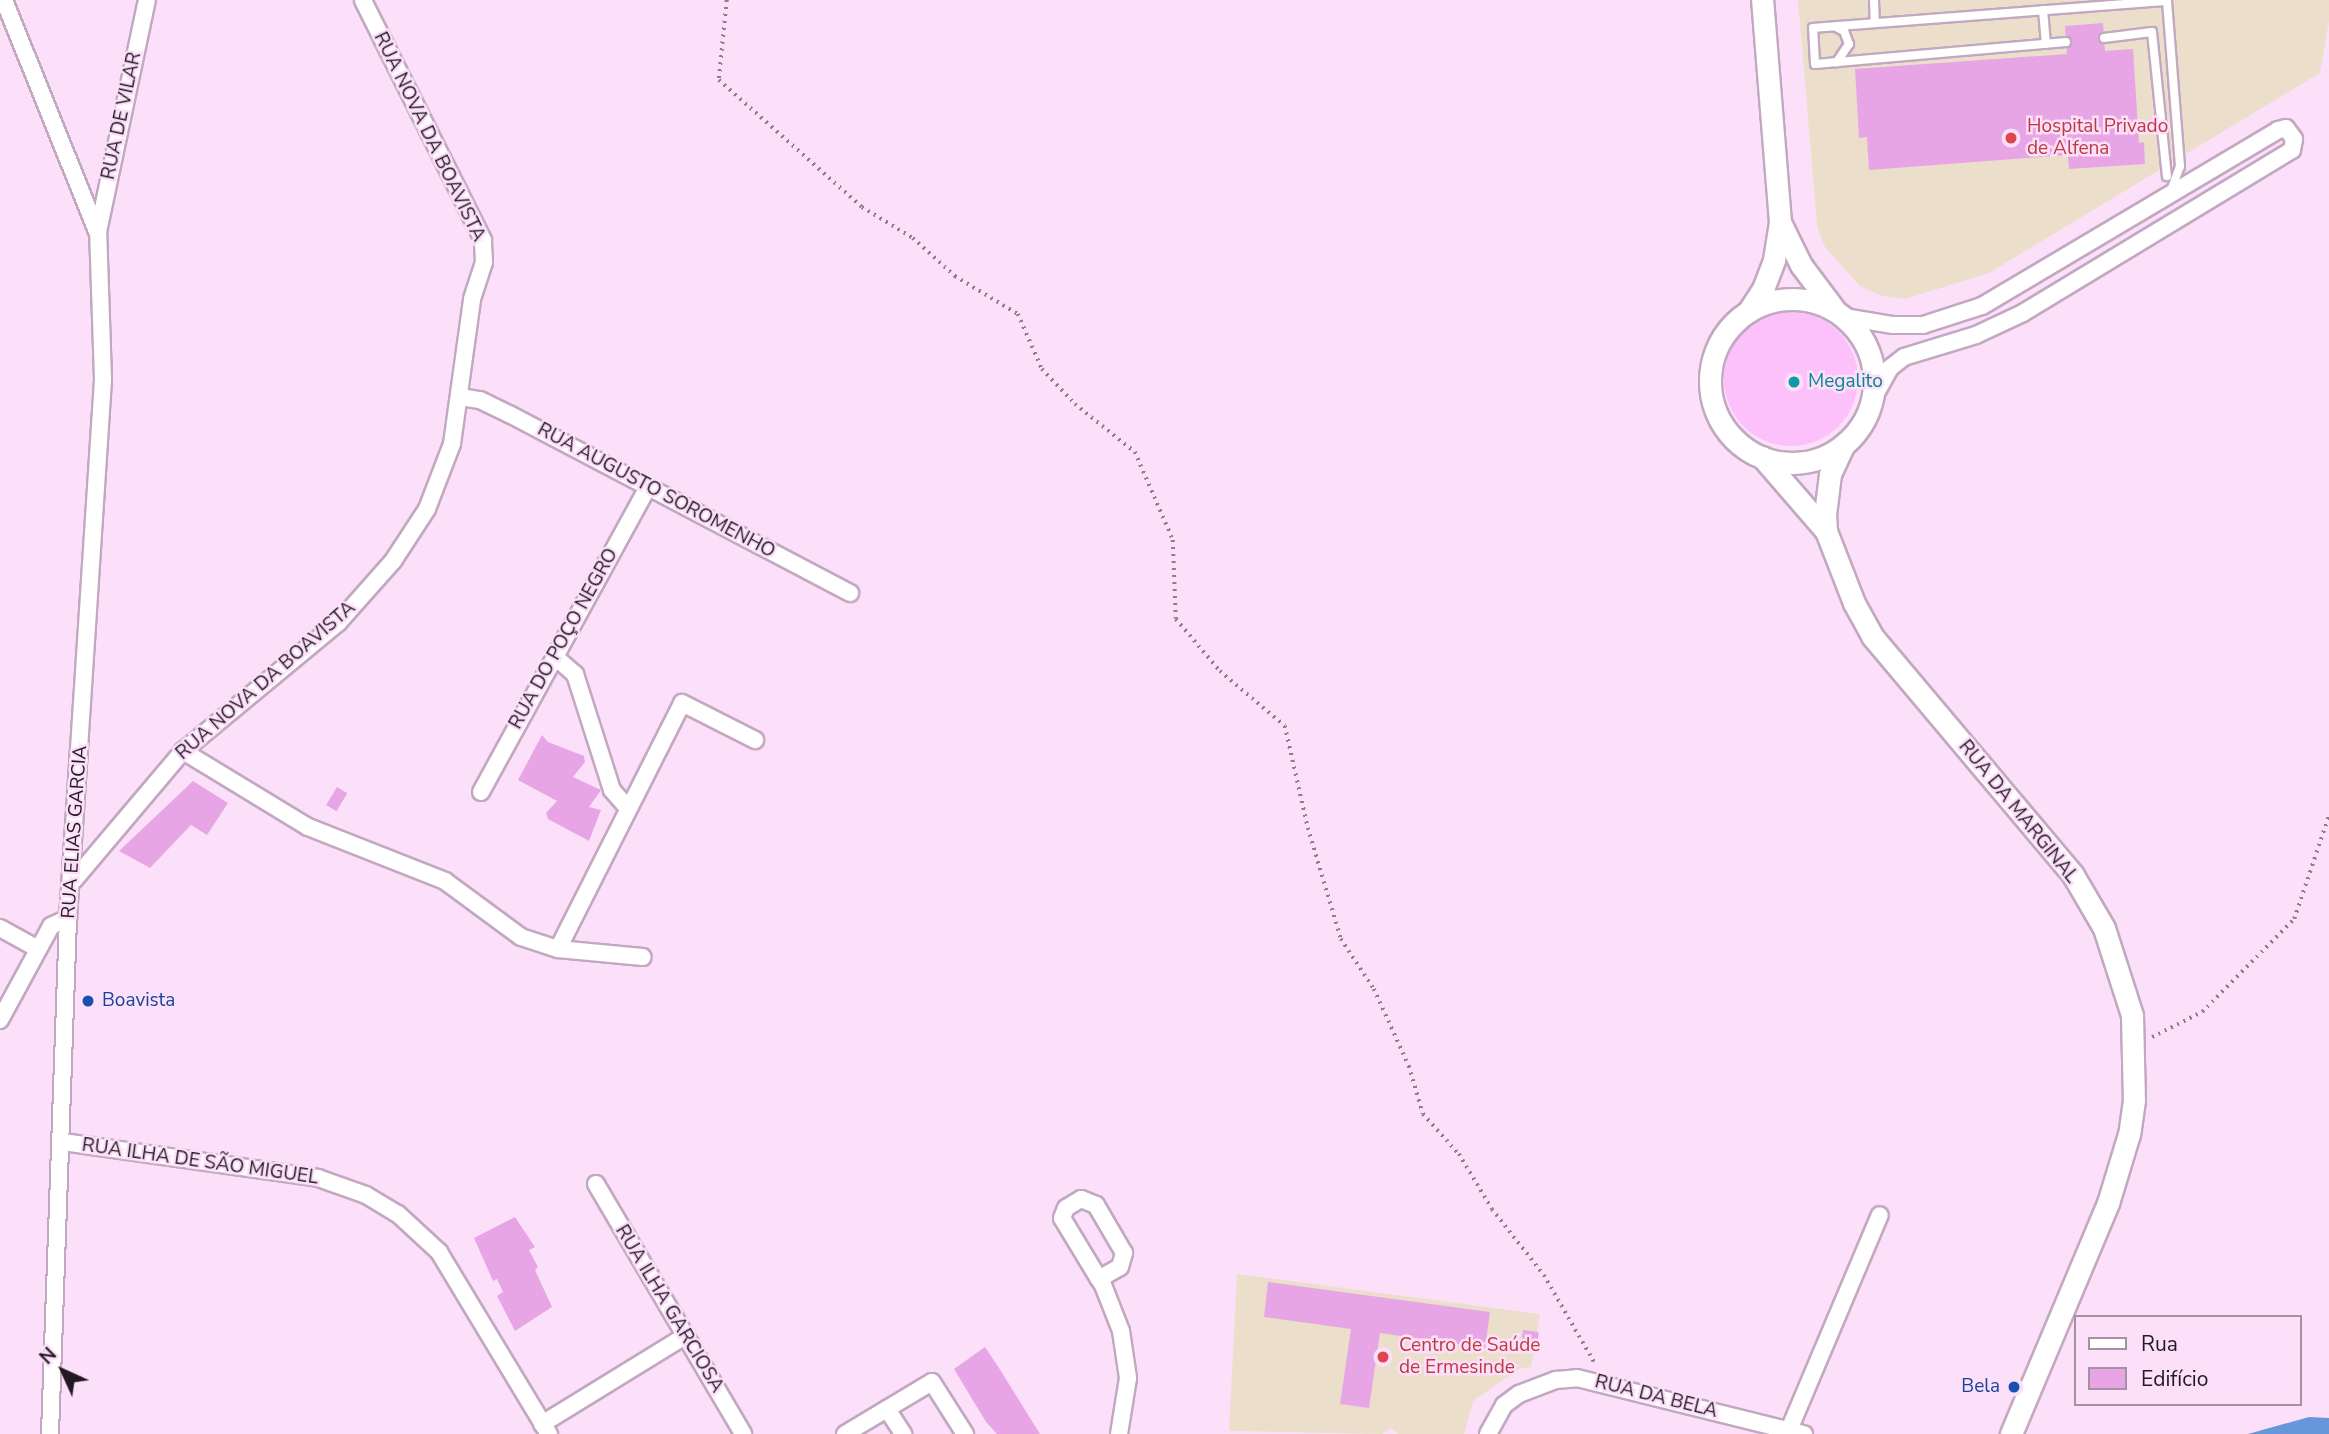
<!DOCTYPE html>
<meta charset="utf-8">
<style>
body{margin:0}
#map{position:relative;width:2329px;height:1434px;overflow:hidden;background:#fce0fa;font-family:"Nunito Sans",sans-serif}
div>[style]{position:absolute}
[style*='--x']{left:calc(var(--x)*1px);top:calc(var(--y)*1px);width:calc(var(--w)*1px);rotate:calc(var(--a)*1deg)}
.medical>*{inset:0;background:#ebdfcb}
.green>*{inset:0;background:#fcc1fa}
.round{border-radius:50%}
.water>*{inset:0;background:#6896db}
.building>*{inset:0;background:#e8a5e5;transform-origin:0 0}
.path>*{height:3.5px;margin-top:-1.75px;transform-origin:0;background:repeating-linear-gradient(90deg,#8e7b8d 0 2px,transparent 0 7px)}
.roads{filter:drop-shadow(2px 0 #c2a8c1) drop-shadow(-2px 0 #c2a8c1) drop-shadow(0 2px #c2a8c1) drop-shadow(0 -2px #c2a8c1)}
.lane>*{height:8px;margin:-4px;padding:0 4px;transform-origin:4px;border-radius:4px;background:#fff}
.street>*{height:16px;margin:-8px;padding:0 8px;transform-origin:8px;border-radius:8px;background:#fff}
.secondary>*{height:21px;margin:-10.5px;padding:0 10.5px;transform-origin:10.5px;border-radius:10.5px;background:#fff}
.secondary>.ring{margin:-10.5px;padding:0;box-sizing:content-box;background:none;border:21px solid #fff;border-radius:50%}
.dots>*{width:19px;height:19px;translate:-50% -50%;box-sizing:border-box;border:4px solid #fce0fa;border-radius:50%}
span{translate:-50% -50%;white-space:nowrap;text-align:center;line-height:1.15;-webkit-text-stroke:5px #fce0fa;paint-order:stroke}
.street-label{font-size:19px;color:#231923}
.health-label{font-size:19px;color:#be3a42}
.left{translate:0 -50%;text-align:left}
.culture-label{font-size:19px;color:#0d838f}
.transit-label{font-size:19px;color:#164399}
.right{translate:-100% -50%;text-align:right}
.legend{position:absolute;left:2074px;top:1315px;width:228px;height:91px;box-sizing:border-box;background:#fce0fa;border:2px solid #a590a4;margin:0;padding:9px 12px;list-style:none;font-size:21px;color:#231923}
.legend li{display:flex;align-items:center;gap:14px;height:35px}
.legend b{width:35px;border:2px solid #a590a4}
.north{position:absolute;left:28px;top:1336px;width:70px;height:70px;-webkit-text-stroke:5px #fce0fa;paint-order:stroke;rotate:315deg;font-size:19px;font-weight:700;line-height:28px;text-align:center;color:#231923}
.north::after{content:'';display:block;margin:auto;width:24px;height:32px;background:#231923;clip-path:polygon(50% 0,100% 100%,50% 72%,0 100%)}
</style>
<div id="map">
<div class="medical">
<div style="clip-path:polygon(1798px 0,2329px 0,2329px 21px,2320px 73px,1989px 273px,1905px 299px,1882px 296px,1860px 286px,1825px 247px,1817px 226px)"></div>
<div style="clip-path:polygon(1237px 1274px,1540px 1314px,1531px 1367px,1519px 1369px,1473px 1401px,1464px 1434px,1398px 1434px,1392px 1428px,1382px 1434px,1229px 1431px)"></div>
</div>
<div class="green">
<div class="round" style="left:1724px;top:312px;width:134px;height:134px"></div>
</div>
<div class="water">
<div style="clip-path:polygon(2309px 1417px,2329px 1418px,2329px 1434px,2248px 1434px)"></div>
</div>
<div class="building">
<div style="clip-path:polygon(2103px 23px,2105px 51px,2133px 49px,2139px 143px,2144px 142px,2145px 164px,2069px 169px,2068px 155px,1869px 170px,1867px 137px,1859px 138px,1855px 69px,2067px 54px,2065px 26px)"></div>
<div style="clip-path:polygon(542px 735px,548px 742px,584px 756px,585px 762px,573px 777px,601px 790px,589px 807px,601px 810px,589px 841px,548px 819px,546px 813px,557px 801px,518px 780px)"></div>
<div style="clip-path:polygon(193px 781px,228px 803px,207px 835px,191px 825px,150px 868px,119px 851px)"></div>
<div style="left:337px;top:787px;width:12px;height:21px;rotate:31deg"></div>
<div style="clip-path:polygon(515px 1217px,535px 1247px,529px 1250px,538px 1267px,535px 1270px,552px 1307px,515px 1331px,497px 1296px,503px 1292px,497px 1279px,493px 1281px,474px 1238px)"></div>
<div style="clip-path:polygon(1268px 1282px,1490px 1312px,1485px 1348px,1380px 1333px,1369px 1408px,1340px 1404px,1351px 1329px,1264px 1317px)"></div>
<div style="left:1523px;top:1330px;width:16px;height:15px;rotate:7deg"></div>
<div style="clip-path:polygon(985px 1347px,999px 1368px,1040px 1434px,997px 1434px,986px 1422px,954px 1369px)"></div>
</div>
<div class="path">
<div style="--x:727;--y:0;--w:80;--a:95.7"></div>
<div style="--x:719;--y:80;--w:191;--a:41.6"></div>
<div style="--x:862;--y:207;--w:60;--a:31.3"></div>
<div style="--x:913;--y:238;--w:57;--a:42.1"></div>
<div style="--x:955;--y:276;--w:74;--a:31.1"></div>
<div style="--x:1018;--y:314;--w:60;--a:66.4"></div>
<div style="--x:1042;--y:369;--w:48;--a:46.7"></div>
<div style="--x:1075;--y:404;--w:77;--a:38.7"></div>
<div style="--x:1135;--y:452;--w:96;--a:66.6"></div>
<div style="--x:1173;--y:540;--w:79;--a:87.8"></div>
<div style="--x:1176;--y:619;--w:68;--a:49.8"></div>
<div style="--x:1220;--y:671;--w:85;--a:40.2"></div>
<div style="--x:1285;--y:726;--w:105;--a:77.3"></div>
<div style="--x:1308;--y:828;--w:116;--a:73.4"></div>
<div style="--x:1341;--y:939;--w:60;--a:56.6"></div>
<div style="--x:1374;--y:989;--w:85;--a:65.6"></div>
<div style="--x:1409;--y:1066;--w:50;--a:73.7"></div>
<div style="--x:1423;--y:1114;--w:54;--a:48"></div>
<div style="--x:1459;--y:1154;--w:64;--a:59"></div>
<div style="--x:1492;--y:1209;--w:84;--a:51.8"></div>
<div style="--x:1544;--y:1275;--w:104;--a:60"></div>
<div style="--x:2152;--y:1037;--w:56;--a:-26.6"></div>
<div style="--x:2202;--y:1012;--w:131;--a:-45.3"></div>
<div style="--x:2294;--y:919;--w:110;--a:-71.4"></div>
</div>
<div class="roads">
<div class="lane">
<div style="--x:1874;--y:0;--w:23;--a:88"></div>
<div style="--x:2043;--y:10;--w:34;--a:85"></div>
<div style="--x:1836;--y:27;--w:9;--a:27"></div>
<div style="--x:1844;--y:31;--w:14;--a:69"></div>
<div style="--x:1849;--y:44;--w:22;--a:124"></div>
<div style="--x:2104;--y:38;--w:48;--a:-7.1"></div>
<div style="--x:2152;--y:32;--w:145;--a:84.1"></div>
<div style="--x:2066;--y:42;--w:252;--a:175"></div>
<div style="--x:1815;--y:64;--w:36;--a:-93"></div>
<div style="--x:1813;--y:28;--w:355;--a:-4.4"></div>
<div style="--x:2167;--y:1;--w:166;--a:85.5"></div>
<div style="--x:2180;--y:166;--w:29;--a:110"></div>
</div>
<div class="street">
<div style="--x:4;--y:0;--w:249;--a:68.1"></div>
<div style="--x:1844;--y:317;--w:50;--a:9.3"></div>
<div style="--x:1893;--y:325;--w:30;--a:0"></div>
<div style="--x:1923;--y:325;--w:62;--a:-17.9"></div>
<div style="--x:1982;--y:306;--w:344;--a:-30.7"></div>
<div style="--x:2278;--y:130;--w:8;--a:-14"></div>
<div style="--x:2286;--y:128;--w:14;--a:54"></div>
<div style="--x:2294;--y:139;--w:11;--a:100"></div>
<div style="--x:2292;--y:150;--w:315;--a:148.8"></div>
<div style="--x:2023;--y:313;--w:52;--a:154.9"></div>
<div style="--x:1976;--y:335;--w:75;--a:163"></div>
<div style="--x:1904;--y:357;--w:18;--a:142"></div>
<div style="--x:1890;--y:368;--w:41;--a:119.1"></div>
<div style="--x:460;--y:397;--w:20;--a:9"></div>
<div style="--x:480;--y:400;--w:34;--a:26"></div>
<div style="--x:511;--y:415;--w:383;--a:27.7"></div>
<div style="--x:554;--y:656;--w:28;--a:41"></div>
<div style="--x:575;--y:674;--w:122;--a:72.3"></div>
<div style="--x:612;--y:790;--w:21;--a:49"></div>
<div style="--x:183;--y:751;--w:146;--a:31.3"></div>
<div style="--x:308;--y:827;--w:147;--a:21.5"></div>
<div style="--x:445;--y:881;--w:94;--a:36.4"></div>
<div style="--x:521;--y:937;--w:39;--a:18"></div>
<div style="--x:558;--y:949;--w:85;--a:5.4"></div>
<div style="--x:481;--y:792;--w:348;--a:-61.3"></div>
<div style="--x:74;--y:880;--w:169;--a:-49.8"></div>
<div style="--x:183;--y:751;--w:201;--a:-39.6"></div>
<div style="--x:338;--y:623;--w:83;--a:-48.4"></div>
<div style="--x:393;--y:561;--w:62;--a:-56.8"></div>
<div style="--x:427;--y:509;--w:70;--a:-69"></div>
<div style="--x:452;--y:444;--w:146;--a:-82.1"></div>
<div style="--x:472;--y:299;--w:39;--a:-72"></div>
<div style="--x:484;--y:262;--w:22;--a:-93"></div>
<div style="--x:483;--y:240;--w:268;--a:-116.6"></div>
<div style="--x:0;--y:928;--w:43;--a:28.9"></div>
<div style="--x:558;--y:949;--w:275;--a:-63.2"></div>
<div style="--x:682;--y:703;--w:82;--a:26.9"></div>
<div style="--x:0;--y:1020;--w:107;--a:-61.5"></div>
<div style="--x:51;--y:926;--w:19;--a:-25"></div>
<div style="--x:63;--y:1142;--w:258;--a:8"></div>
<div style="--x:318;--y:1178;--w:51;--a:19.5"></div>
<div style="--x:366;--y:1195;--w:37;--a:31"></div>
<div style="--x:398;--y:1214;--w:56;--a:42.8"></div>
<div style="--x:439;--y:1252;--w:213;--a:58.9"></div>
<div style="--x:596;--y:1184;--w:290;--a:59.5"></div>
<div style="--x:1099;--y:1279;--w:24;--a:-30"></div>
<div style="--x:1120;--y:1267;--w:15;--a:-74"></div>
<div style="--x:1124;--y:1253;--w:56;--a:-120.3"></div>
<div style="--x:1096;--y:1205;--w:16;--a:-158"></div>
<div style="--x:1081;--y:1199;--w:17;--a:149"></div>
<div style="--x:1066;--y:1208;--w:11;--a:112"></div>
<div style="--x:1062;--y:1218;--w:71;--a:58.8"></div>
<div style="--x:1099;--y:1279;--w:7;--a:56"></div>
<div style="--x:1103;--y:1285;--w:49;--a:68.6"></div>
<div style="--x:1121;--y:1331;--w:48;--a:81.5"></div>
<div style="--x:1128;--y:1378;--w:57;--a:99.1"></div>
<div style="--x:887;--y:1409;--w:30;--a:57"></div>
<div style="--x:542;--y:1424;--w:168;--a:-31.6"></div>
<div style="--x:1789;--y:1430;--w:233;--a:-67.1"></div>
<div style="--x:50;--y:1434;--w:516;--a:-88"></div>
<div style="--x:68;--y:918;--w:540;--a:-86.28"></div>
<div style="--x:103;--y:379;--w:147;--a:-91.9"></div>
<div style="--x:98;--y:232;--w:237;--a:-78.1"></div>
<div style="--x:845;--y:1434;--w:101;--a:-30.9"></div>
<div style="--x:932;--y:1382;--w:62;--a:57.6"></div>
<div style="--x:1488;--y:1434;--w:33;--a:-61"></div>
<div style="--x:1504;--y:1405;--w:19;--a:-36"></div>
<div style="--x:1519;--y:1394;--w:40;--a:-21"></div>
<div style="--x:1556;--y:1380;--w:21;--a:-5"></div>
<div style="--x:1577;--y:1378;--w:234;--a:13.9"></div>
</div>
<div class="secondary">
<div style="--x:1780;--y:222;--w:48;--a:64"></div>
<div style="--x:1801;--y:265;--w:55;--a:53.1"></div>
<div class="ring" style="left:1710px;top:299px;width:143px;height:143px"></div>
<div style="--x:1748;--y:312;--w:27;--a:-57"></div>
<div style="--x:1763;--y:289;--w:31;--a:-69"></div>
<div style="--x:1774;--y:260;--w:38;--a:-81"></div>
<div style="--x:1780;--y:222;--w:223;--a:-94.6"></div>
<div style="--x:1844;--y:444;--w:33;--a:115"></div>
<div style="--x:1830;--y:474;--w:39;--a:97"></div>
<div style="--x:1825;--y:513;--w:18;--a:87"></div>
<div style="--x:1826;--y:531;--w:77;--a:68.7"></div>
<div style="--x:1854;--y:603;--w:38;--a:61"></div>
<div style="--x:1872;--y:636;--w:312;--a:49.9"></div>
<div style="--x:2073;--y:875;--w:61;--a:59.7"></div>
<div style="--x:2104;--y:928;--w:91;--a:72.2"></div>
<div style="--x:2132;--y:1015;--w:85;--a:88.7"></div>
<div style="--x:2134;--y:1100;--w:34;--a:98"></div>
<div style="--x:2129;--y:1134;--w:72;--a:106.9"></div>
<div style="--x:2108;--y:1203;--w:251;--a:112.8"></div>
<div style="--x:1762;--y:457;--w:98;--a:49.1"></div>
</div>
</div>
<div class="dots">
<div style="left:2011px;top:138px;background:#e0444e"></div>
<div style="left:1794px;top:382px;background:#0f9aa8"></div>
<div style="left:88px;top:1001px;background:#1a4fb4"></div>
<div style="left:1383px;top:1357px;background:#e0444e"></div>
<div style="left:2014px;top:1387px;background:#1a4fb4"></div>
</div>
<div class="street-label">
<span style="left:122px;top:116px;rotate:-78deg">RUA DE VILAR</span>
<span style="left:429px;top:137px;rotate:64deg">RUA NOVA DA BOAVISTA</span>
<span style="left:656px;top:491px;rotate:28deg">RUA AUGUSTO SOROMENHO</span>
<span style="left:564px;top:639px;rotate:-61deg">RUA DO POÇO NEGRO</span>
<span style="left:266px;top:681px;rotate:-41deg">RUA NOVA DA BOAVISTA</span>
<span style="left:2018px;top:812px;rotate:51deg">RUA DA MARGINAL</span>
<span style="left:75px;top:832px;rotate:-86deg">RUA ELIAS GARCIA</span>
<span style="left:200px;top:1162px;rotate:8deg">RUA ILHA DE SÃO MIGUEL</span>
<span style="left:669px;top:1309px;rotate:59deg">RUA ILHA GARCIOSA</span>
<span style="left:1656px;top:1397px;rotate:14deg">RUA DA BELA</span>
</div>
<div class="health-label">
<span class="left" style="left:2027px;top:138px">Hospital Privado<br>de Alfena</span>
<span class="left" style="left:1399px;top:1357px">Centro de Saúde<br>de Ermesinde</span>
</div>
<div class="culture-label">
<span class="left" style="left:1808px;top:382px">Megalito</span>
</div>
<div class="transit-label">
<span class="left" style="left:102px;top:1001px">Boavista</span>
<span class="right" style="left:2000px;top:1387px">Bela</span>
</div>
<ul class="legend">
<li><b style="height:9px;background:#fff"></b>Rua</li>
<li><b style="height:19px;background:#e8a5e5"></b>Edifício</li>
</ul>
<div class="north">N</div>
</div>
